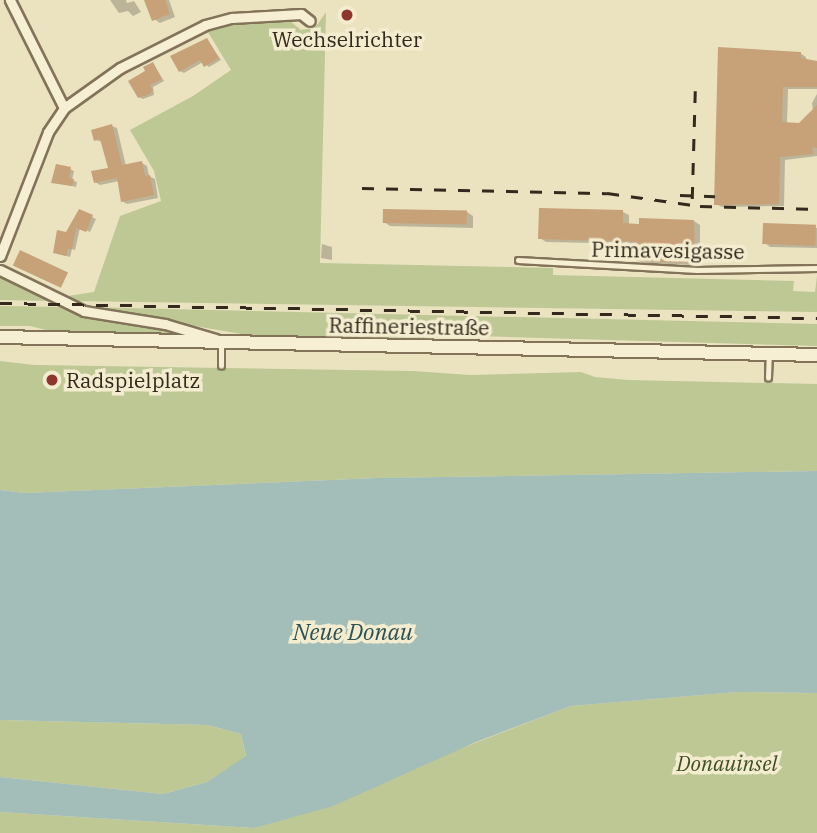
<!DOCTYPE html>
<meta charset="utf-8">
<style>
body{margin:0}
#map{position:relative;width:817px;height:833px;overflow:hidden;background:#ebe2c0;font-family:"IBM Plex Serif",serif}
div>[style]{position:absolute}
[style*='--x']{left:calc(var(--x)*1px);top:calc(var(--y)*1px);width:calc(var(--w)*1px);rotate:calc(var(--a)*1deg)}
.green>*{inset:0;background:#bdc895}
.water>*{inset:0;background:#a3bdb8}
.shadow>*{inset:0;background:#0003}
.building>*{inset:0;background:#c7a178;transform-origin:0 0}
.roads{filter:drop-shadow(2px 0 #827359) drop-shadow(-2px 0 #827359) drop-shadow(0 2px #827359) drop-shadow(0 -2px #827359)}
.service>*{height:4.5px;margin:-2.25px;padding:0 2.25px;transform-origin:2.25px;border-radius:2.25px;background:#f6efd3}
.minor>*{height:9px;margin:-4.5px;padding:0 4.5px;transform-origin:4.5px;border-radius:4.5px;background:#f6efd3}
.secondary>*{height:12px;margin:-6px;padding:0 6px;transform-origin:6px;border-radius:6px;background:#f6efd3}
.rail>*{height:2.5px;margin-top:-1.25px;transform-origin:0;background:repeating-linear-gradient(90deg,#332a1d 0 12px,transparent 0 24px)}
.dots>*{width:19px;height:19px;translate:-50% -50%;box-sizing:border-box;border:4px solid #f3eccf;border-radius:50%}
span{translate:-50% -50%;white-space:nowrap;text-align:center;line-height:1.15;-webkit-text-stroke:7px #f3eccf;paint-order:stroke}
.poi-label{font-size:21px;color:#332a1d}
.left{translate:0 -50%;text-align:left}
.street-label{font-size:21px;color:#332a1d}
.park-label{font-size:21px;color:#3f4e25;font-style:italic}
.water-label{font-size:23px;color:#2d5152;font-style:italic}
</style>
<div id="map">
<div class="green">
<div style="clip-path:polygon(326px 12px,320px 263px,553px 268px,553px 275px,794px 281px,793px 291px,815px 292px,817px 276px,817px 312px,69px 301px,68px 296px,94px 292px,120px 216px,161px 201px,154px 171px,130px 130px,193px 96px,231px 70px,208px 32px,225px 25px,290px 21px,301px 30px,315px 28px)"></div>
<div style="clip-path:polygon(0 277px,14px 283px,52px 301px,0 300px)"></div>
<div style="clip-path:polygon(0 306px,65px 307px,168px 328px,169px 331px,166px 334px,106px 333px,50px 331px,30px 326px,0 326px)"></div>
<div style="clip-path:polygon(81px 307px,817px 324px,817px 346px,441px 335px,414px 340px,248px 335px)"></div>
<div style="clip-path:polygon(0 361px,34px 365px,413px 371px,470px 375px,581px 372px,595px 377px,628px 380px,817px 384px,817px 471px,377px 478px,24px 493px,0 490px)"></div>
<div style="clip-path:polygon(737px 692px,817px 693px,817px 833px,0 833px,0 812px,254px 828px,571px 706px)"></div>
<div style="clip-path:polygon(0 720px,208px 725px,241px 734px,246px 757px,207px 782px,163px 794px,0 777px)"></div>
</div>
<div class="water">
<div style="clip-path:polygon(817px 471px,817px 693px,737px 692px,571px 706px,476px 742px,333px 806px,254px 828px,0 812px,0 777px,163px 794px,207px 782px,246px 756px,241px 734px,208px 725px,0 720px,0 490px,24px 493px,377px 478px)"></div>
</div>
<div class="shadow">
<div style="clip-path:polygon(110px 0,126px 0,127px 3px,134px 1px,141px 12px,133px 16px,128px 11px,119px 13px)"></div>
<div style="clip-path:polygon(153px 0,169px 0,175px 17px,160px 23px,154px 19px)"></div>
<div style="clip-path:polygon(207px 40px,221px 60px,209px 67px,203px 62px,184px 73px,180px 71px)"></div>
<div style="clip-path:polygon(800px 53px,806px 57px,806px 61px,817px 62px,817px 89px,788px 89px,787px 124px,800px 124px,813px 111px,812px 103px,817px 94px,817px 156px,785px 160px,784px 206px,722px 207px,716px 204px)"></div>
<div style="clip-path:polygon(153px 64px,164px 81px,153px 87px,154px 95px,143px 99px,139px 97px)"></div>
<div style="clip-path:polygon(112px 126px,117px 128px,126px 166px,142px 163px,147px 166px,149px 176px,155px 179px,158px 198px,127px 204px,122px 201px,119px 181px,100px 185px,95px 182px,110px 169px,103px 142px,95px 140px)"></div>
<div style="clip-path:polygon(70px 169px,74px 171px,72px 180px,77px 182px,76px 187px,53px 182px)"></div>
<div style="clip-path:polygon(467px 212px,473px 216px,473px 228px,390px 226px,384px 222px)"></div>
<div style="clip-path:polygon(623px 212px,629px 215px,629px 225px,694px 221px,700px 225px,700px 265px,644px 264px,638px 260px,639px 244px,546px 242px,540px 238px)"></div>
<div style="clip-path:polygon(92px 217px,96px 219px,90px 232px,80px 228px,75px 250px,72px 249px,70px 257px,59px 254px,67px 234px)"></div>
<div style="clip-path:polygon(765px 225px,817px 228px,817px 248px,770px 247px,765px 243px)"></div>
<div style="clip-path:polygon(322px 244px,332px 247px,332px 260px,321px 258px)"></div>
</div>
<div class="building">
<div style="clip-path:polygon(144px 0,165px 0,170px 14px,152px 21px)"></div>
<div style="clip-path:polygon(207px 38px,219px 58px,204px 67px,200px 60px,179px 72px,170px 56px)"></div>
<div style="clip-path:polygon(718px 47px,801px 52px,801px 58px,817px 61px,817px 87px,783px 87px,782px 122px,799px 123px,817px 105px,817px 148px,812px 147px,813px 154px,780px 157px,779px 204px,714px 205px)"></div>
<div style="clip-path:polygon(153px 62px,162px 79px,150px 85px,153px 90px,150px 94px,138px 98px,128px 81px,145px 71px,143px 67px)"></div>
<div style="clip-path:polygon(112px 124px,122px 165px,142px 161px,145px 176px,150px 175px,154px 195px,121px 202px,117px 178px,94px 183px,91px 171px,108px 168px,100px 139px,94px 141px,91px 130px)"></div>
<div style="clip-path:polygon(56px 164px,71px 167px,69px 178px,74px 179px,72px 186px,51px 183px)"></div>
<div style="clip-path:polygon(539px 208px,623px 210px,623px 223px,639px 224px,639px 218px,694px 220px,695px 263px,636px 261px,637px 242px,538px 239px)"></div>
<div style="clip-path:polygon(79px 209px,93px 215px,86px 232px,76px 228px,72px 249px,68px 249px,66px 256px,53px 253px,57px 230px,66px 232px)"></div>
<div style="left:383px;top:209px;width:84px;height:14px;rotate:1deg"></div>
<div style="left:763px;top:223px;width:53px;height:21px;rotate:2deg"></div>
<div style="left:20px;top:250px;width:53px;height:17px;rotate:25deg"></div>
</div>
<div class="roads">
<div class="service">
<div style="--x:518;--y:260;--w:179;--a:3.2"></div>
<div style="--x:697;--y:270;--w:120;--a:-1"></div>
<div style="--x:221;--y:366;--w:24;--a:-90"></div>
<div style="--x:768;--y:378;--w:23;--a:-88"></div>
</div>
<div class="minor">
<div style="--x:64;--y:108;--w:69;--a:-35.5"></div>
<div style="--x:120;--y:68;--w:95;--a:-26.8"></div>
<div style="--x:205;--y:25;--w:28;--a:-15"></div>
<div style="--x:232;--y:18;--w:69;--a:-3.3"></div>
<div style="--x:301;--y:14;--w:11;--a:38"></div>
<div style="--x:0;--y:256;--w:133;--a:-68.8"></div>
<div style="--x:48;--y:132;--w:29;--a:-56"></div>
<div style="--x:64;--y:108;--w:121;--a:-116.6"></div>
<div style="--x:0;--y:270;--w:93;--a:26"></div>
<div style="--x:84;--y:311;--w:82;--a:9.1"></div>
<div style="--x:165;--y:324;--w:53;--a:16.4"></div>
</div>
<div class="secondary">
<div style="--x:0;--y:337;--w:817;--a:1.26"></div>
</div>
</div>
<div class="rail">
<div style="--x:362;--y:188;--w:245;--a:1.2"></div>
<div style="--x:607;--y:193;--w:94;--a:8"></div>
<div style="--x:700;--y:206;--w:117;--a:1.5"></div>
<div style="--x:680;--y:195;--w:35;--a:2"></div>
<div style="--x:692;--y:199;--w:108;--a:-88.4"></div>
<div style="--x:0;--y:303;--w:817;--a:1.05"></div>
</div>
<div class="dots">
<div style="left:347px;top:15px;background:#8e362d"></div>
<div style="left:52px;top:380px;background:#8e362d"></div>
</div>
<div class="poi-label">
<span style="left:347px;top:39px">Wechselrichter</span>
<span class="left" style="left:66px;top:380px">Radspielplatz</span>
</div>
<div class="street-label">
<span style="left:668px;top:250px;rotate:1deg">Primavesigasse</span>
<span style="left:409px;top:326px;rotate:1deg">Raffineriestraße</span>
</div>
<div class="park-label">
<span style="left:727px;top:763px">Donauinsel</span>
</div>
<div class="water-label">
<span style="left:353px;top:631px">Neue Donau</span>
</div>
</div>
